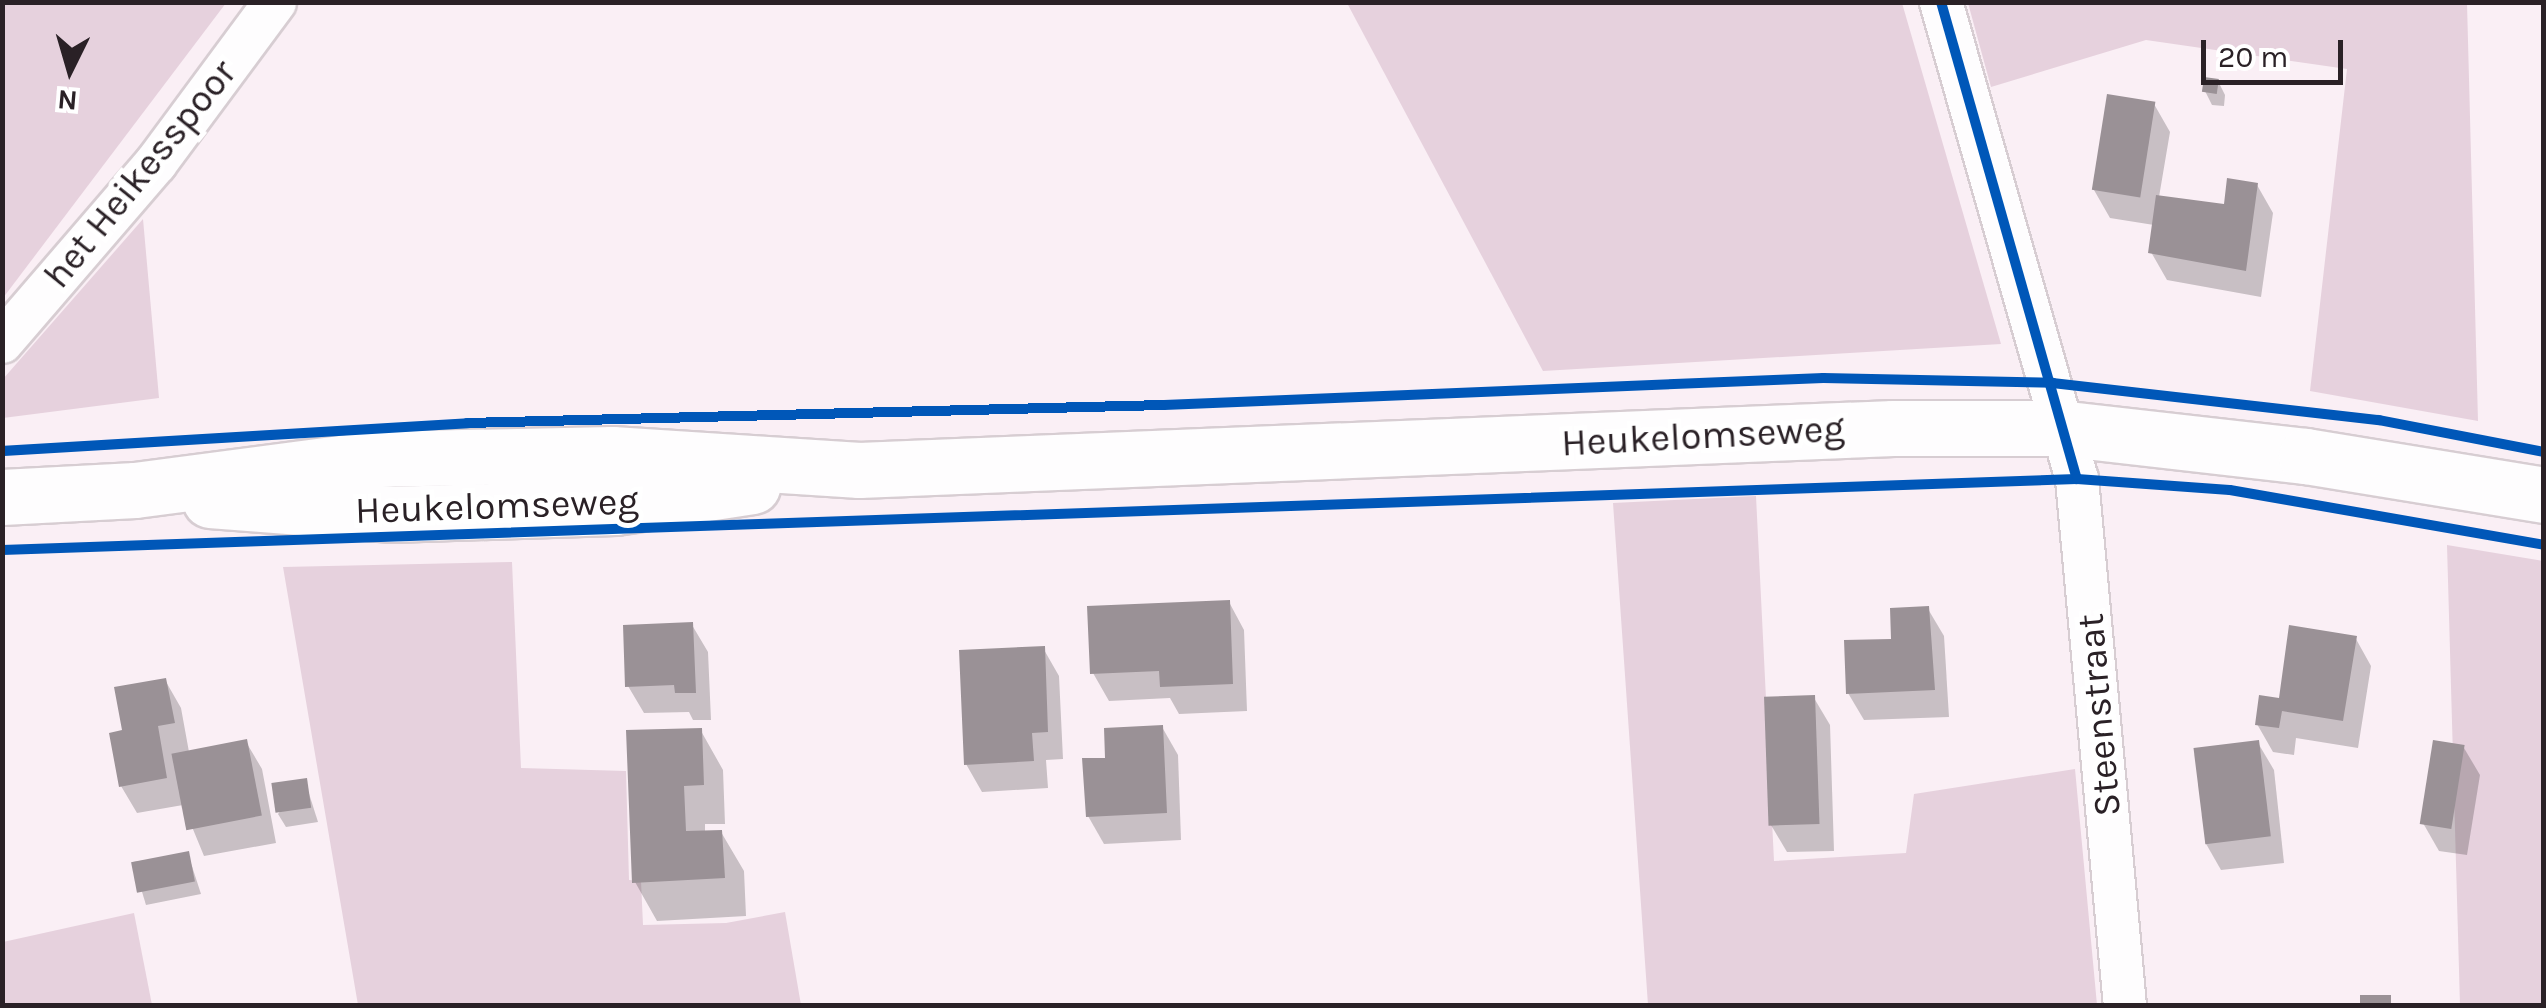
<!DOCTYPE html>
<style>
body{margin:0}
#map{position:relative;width:2546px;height:1008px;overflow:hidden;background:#faeff5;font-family:Karla,sans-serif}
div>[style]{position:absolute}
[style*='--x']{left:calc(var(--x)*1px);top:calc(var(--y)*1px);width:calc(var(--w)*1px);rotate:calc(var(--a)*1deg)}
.green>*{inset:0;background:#e6d1dd}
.shadow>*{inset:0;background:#0003}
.building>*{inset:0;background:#9a9196;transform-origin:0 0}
.roads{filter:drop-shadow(2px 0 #d7cdd2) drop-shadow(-2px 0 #d7cdd2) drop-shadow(0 2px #d7cdd2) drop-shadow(0 -2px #d7cdd2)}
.street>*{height:42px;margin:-21px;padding:0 21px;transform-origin:21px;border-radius:21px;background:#fefdfe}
.secondary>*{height:55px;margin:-27.5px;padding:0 27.5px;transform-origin:27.5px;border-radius:27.5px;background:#fefdfe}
.cycleway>*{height:10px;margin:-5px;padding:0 5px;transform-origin:5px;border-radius:5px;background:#0057b8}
span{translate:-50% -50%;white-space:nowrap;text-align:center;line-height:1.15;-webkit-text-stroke:10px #fff;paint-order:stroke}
.street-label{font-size:38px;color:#2a2126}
.frame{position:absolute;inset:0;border:5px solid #2a2126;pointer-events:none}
.north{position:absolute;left:20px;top:20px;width:100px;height:100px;-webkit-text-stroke:8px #fff;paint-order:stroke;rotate:185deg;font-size:28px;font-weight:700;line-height:40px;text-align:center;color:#2a2126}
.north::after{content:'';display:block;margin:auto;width:35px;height:45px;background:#2a2126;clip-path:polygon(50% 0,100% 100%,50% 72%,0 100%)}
.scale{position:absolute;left:2201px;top:40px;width:142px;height:45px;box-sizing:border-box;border:5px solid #2a2126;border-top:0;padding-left:12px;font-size:30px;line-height:35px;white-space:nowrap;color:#2a2126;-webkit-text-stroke:8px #fff;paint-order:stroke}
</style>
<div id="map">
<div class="green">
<div style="clip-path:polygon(3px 2px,226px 3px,3px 298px,2px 3px)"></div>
<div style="clip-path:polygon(1347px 3px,1902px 3px,2001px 344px,1543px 371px)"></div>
<div style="clip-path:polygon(1968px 3px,2467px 3px,2478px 421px,2310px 391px,2347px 69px,2146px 40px,1991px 87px)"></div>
<div style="clip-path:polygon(143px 219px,159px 398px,3px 418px,3px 379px)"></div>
<div style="clip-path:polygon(1756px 496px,1774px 861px,1906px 853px,1914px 794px,2075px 769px,2097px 1005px,1648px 1005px,1613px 503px)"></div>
<div style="clip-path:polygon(2447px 545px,2543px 561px,2543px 1005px,2460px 1005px)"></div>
<div style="clip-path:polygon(512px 562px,521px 768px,626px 771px,629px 880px,641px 881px,643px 925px,726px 923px,785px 912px,801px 1005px,358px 1005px,283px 567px)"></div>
<div style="clip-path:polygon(134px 913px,152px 1005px,3px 1005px,3px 942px)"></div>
</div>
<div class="shadow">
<div style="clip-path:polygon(2218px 81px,2225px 95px,2224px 106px,2212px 105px,2205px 91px)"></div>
<div style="clip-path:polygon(2154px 104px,2170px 132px,2159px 197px,2226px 206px,2257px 185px,2273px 213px,2261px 297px,2167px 280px,2151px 252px,2154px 225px,2110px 218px,2094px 190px)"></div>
<div style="clip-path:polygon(1229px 602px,1244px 630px,1247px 711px,1179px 714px,1170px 698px,1109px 701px,1093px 673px)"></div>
<div style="clip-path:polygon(1928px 609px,1944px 636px,1949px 717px,1864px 720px,1848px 693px)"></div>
<div style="clip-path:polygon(692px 625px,708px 652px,711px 720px,693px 720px,689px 712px,644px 713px,628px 686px)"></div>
<div style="clip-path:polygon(2356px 639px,2371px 666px,2358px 748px,2296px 738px,2294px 755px,2273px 752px,2257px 724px)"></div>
<div style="clip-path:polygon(1043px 648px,1059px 676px,1063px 759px,1046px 760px,1048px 788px,982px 792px,966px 764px)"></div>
<div style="clip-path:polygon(165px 680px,181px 708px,189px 752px,246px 742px,262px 769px,276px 843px,204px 856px,183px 805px,137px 813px,121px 786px,124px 732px)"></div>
<div style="clip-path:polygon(1814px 698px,1830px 725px,1834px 851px,1787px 852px,1771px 825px)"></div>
<div style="clip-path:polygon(1162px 727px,1178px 755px,1181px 840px,1104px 844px,1088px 816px)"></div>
<div style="clip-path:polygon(701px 731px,723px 770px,725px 824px,705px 824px,705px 833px,721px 832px,744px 871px,746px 916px,657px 921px,635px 882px)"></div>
<div style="clip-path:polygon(2258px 743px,2274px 770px,2284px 863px,2221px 870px,2205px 842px)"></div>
<div style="clip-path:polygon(2464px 748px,2480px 775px,2467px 855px,2439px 851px,2423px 823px)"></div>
<div style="clip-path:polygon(305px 781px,318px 822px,286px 827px,278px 814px)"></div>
<div style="clip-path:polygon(188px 854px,201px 894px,146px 905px,133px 862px)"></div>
</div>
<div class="building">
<div style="left:2204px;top:77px;width:15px;height:15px;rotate:8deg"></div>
<div style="left:2107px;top:94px;width:49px;height:97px;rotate:9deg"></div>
<div style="clip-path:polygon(2227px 178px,2258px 183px,2246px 271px,2148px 253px,2156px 195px,2224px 204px)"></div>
<div style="clip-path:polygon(1230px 600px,1233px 684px,1160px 687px,1159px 671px,1090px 674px,1087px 606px)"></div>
<div style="clip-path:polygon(1929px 606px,1935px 690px,1846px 694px,1844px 640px,1891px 639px,1890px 608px)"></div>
<div style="clip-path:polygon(693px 622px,696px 693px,675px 693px,674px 685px,625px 687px,623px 625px)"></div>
<div style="clip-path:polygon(2289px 625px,2357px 636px,2343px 721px,2282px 711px,2279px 728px,2255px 725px,2259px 695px,2279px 698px)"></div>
<div style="clip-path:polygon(1045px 646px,1048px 732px,1032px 733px,1034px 761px,964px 765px,959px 650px)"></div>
<div style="clip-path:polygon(166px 678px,175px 723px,158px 726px,167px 778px,119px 787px,109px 733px,122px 730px,114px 687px)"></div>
<div style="left:1815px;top:695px;width:129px;height:51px;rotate:88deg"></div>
<div style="clip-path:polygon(1163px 725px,1167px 813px,1086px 817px,1082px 758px,1105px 758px,1104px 728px)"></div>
<div style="clip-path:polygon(702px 728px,704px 785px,684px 786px,686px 831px,722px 830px,725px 878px,632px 883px,626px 730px)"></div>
<div style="left:247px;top:739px;width:78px;height:77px;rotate:79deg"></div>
<div style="left:2259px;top:740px;width:97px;height:66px;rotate:83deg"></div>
<div style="left:2433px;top:740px;width:32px;height:85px;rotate:9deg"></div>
<div style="left:307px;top:778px;width:30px;height:36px;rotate:82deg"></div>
<div style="left:189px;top:851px;width:31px;height:59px;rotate:79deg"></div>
<div style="left:2360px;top:995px;width:31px;height:11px"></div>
</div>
<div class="roads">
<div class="street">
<div style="--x:1941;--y:2;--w:496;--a:74.1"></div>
<div style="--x:2077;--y:479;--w:529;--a:84.8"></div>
<div style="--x:2;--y:342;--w:236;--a:-49.3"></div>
<div style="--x:156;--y:163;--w:200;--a:-53.5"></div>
</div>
<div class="secondary">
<div style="--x:2;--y:497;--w:133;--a:-3"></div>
<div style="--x:135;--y:490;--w:238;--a:-7.5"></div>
<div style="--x:371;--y:459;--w:241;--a:-1.2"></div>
<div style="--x:612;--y:454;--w:248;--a:3.7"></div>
<div style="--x:859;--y:470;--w:1035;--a:-2.33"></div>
<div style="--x:1893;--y:428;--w:166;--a:0"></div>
<div style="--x:2059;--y:428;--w:249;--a:6.5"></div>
<div style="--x:2306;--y:456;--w:241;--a:9.3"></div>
<div style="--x:210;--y:500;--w:183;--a:4.4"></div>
<div style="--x:392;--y:514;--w:223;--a:-1.8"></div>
<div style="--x:615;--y:507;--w:139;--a:-8.7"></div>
</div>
</div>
<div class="cycleway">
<div style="--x:1941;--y:2;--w:496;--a:74.1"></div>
<div style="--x:2;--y:451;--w:466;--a:-3.4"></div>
<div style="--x:467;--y:423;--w:697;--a:-1.48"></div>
<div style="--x:1164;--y:405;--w:660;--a:-2.35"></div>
<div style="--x:1823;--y:378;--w:230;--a:1.2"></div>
<div style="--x:2053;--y:383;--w:328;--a:6.5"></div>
<div style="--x:2379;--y:420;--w:168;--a:11"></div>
<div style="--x:2;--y:550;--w:2076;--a:-1.96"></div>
<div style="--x:2077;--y:479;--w:153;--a:4.1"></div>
<div style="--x:2230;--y:490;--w:319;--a:9.9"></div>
</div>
<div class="street-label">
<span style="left:140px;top:174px;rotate:-51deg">het Heikesspoor</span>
<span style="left:1703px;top:436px;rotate:-3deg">Heukelomseweg</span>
<span style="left:497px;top:506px;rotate:-2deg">Heukelomseweg</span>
<span style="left:2099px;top:715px;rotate:-95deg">Steenstraat</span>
</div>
<div class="frame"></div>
<div class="north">N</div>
<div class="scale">20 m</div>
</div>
